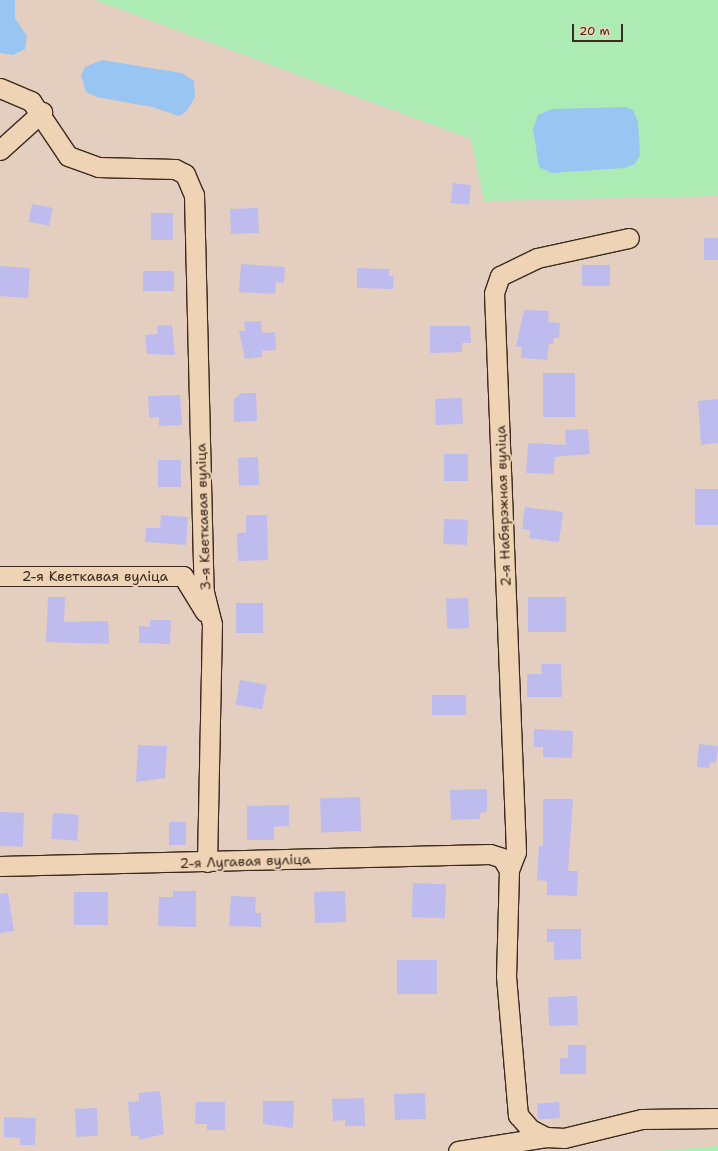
<!DOCTYPE html>
<meta charset="utf-8">
<style>
body{margin:0}
#map{position:relative;width:718px;height:1151px;overflow:hidden;background:#e4cec0;font-family:"Shantell Sans",sans-serif}
div>[style]{position:absolute}
[style*='--x']{left:calc(var(--x)*1px);top:calc(var(--y)*1px);width:calc(var(--w)*1px);rotate:calc(var(--a)*1deg)}
.green>*{inset:0;background:#acecb4}
.water>*{inset:0;background:#99c5f2}
.building>*{inset:0;background:#bebcee;transform-origin:0 0}
.roads{filter:drop-shadow(1px 0 #3b2a1e) drop-shadow(-1px 0 #3b2a1e) drop-shadow(0 1px #3b2a1e) drop-shadow(0 -1px #3b2a1e)}
.minor>*{height:19px;margin:-9.5px;padding:0 9.5px;transform-origin:9.5px;border-radius:9.5px;background:#eed3b5}
span{translate:-50% -50%;white-space:nowrap;text-align:center;line-height:1.15;-webkit-text-stroke:4px #eed3b5;paint-order:stroke}
.street-label{font-size:14px;color:#3b2a1e}
.scale{position:absolute;left:572px;top:24px;width:51px;height:18px;box-sizing:border-box;border:2px solid #3b2a1e;border-top:0;padding-left:5px;font-size:12px;line-height:14px;white-space:nowrap;color:#3b2a1e;-webkit-text-stroke:3px #eed3b5;paint-order:stroke}
</style>
<div id="map">
<div class="green">
<div style="clip-path:polygon(95px 0,718px 0,718px 196px,484px 201px,471px 139px)"></div>
<div style="clip-path:polygon(718px 1146px,718px 1151px,654px 1151px)"></div>
</div>
<div class="water">
<div style="clip-path:polygon(0 0,15px 0,15px 18px,27px 36px,25px 49px,13px 55px,0 53px)"></div>
<div style="clip-path:polygon(102px 60px,182px 73px,194px 81px,195px 97px,186px 112px,179px 116px,152px 107px,96px 97px,86px 92px,81px 75px,85px 67px)"></div>
<div style="clip-path:polygon(626px 107px,633px 110px,638px 122px,640px 155px,635px 164px,624px 168px,552px 173px,539px 167px,533px 129px,538px 115px,552px 109px)"></div>
</div>
<div class="building">
<div style="left:453px;top:183px;width:18px;height:20px;rotate:6deg"></div>
<div style="left:32px;top:204px;width:21px;height:18px;rotate:11deg"></div>
<div style="left:258px;top:208px;width:25px;height:28px;rotate:88deg"></div>
<div style="left:151px;top:213px;width:22px;height:27px"></div>
<div style="left:718px;top:238px;width:22px;height:14px;rotate:90deg"></div>
<div style="clip-path:polygon(241px 264px,285px 267px,284px 283px,276px 282px,275px 294px,239px 292px)"></div>
<div style="left:610px;top:265px;width:21px;height:28px;rotate:90deg"></div>
<div style="left:0;top:266px;width:30px;height:30px;rotate:4deg"></div>
<div style="clip-path:polygon(357px 268px,389px 269px,389px 276px,394px 276px,393px 289px,357px 288px)"></div>
<div style="left:143px;top:271px;width:31px;height:20px"></div>
<div style="clip-path:polygon(524px 310px,549px 311px,548px 322px,560px 323px,559px 338px,554px 338px,553px 344px,549px 344px,547px 360px,521px 358px,522px 347px,516px 347px)"></div>
<div style="clip-path:polygon(261px 321px,262px 333px,275px 332px,276px 350px,262px 351px,262px 357px,245px 359px,239px 331px,245px 331px,244px 322px)"></div>
<div style="clip-path:polygon(172px 325px,175px 355px,147px 354px,145px 335px,158px 334px,157px 326px)"></div>
<div style="clip-path:polygon(430px 326px,470px 326px,471px 343px,462px 343px,462px 352px,430px 353px)"></div>
<div style="left:543px;top:373px;width:32px;height:44px"></div>
<div style="clip-path:polygon(242px 393px,256px 393px,257px 421px,234px 422px,234px 399px)"></div>
<div style="clip-path:polygon(180px 395px,182px 425px,159px 426px,159px 417px,149px 418px,148px 396px)"></div>
<div style="left:462px;top:398px;width:26px;height:27px;rotate:88deg"></div>
<div style="clip-path:polygon(718px 399px,718px 443px,701px 445px,698px 401px)"></div>
<div style="clip-path:polygon(588px 429px,590px 454px,555px 457px,553px 474px,526px 473px,528px 443px,566px 445px,565px 430px)"></div>
<div style="left:444px;top:454px;width:24px;height:27px"></div>
<div style="left:258px;top:457px;width:28px;height:20px;rotate:88deg"></div>
<div style="left:158px;top:460px;width:23px;height:27px"></div>
<div style="left:718px;top:489px;width:36px;height:23px;rotate:90deg"></div>
<div style="clip-path:polygon(525px 507px,563px 512px,559px 542px,529px 538px,530px 530px,522px 529px)"></div>
<div style="clip-path:polygon(161px 515px,188px 517px,186px 545px,145px 542px,146px 528px,160px 528px)"></div>
<div style="clip-path:polygon(246px 515px,267px 515px,268px 560px,238px 561px,237px 533px,246px 533px)"></div>
<div style="left:444px;top:519px;width:24px;height:25px;rotate:2deg"></div>
<div style="clip-path:polygon(48px 597px,65px 597px,64px 622px,108px 621px,109px 644px,46px 642px)"></div>
<div style="left:528px;top:597px;width:38px;height:35px"></div>
<div style="left:468px;top:598px;width:30px;height:22px;rotate:88deg"></div>
<div style="left:236px;top:603px;width:27px;height:30px"></div>
<div style="clip-path:polygon(150px 620px,171px 620px,170px 644px,139px 643px,139px 626px,150px 627px)"></div>
<div style="clip-path:polygon(541px 664px,561px 664px,562px 697px,527px 697px,527px 674px,542px 674px)"></div>
<div style="left:240px;top:680px;width:27px;height:25px;rotate:10deg"></div>
<div style="left:432px;top:695px;width:34px;height:20px"></div>
<div style="clip-path:polygon(534px 729px,573px 731px,572px 758px,543px 757px,543px 747px,534px 747px)"></div>
<div style="clip-path:polygon(699px 744px,718px 746px,716px 763px,710px 762px,709px 768px,697px 767px)"></div>
<div style="clip-path:polygon(138px 745px,167px 746px,165px 778px,136px 782px)"></div>
<div style="clip-path:polygon(487px 789px,487px 812px,480px 813px,480px 819px,451px 820px,450px 790px)"></div>
<div style="left:360px;top:797px;width:34px;height:40px;rotate:88deg"></div>
<div style="clip-path:polygon(543px 799px,573px 799px,568px 871px,578px 871px,577px 896px,547px 895px,547px 881px,537px 880px,539px 846px,543px 846px)"></div>
<div style="clip-path:polygon(289px 805px,289px 826px,274px 827px,274px 840px,247px 840px,247px 806px)"></div>
<div style="left:0;top:812px;width:24px;height:34px;rotate:2deg"></div>
<div style="left:53px;top:813px;width:26px;height:26px;rotate:4deg"></div>
<div style="left:169px;top:822px;width:17px;height:23px"></div>
<div style="left:413px;top:883px;width:33px;height:34px;rotate:2deg"></div>
<div style="clip-path:polygon(173px 891px,196px 891px,196px 927px,158px 926px,159px 897px,173px 897px)"></div>
<div style="left:345px;top:891px;width:31px;height:31px;rotate:88deg"></div>
<div style="left:74px;top:892px;width:34px;height:33px"></div>
<div style="clip-path:polygon(8px 893px,14px 931px,0 933px,0 894px)"></div>
<div style="clip-path:polygon(231px 896px,256px 897px,255px 913px,261px 913px,261px 927px,229px 926px)"></div>
<div style="clip-path:polygon(547px 929px,581px 929px,581px 959px,554px 960px,554px 942px,547px 942px)"></div>
<div style="left:437px;top:960px;width:34px;height:40px;rotate:90deg"></div>
<div style="left:577px;top:996px;width:29px;height:29px;rotate:88deg"></div>
<div style="clip-path:polygon(568px 1045px,586px 1045px,586px 1074px,560px 1074px,560px 1058px,568px 1058px)"></div>
<div style="clip-path:polygon(160px 1091px,164px 1134px,139px 1140px,139px 1136px,131px 1136px,128px 1102px,139px 1101px,139px 1093px)"></div>
<div style="left:425px;top:1093px;width:26px;height:31px;rotate:88deg"></div>
<div style="clip-path:polygon(364px 1098px,365px 1126px,345px 1126px,345px 1120px,333px 1121px,332px 1099px)"></div>
<div style="clip-path:polygon(263px 1101px,294px 1101px,293px 1128px,263px 1124px)"></div>
<div style="clip-path:polygon(196px 1102px,225px 1102px,225px 1130px,207px 1130px,207px 1124px,195px 1124px)"></div>
<div style="left:559px;top:1102px;width:16px;height:22px;rotate:86deg"></div>
<div style="left:97px;top:1108px;width:28px;height:22px;rotate:88deg"></div>
<div style="clip-path:polygon(4px 1117px,36px 1118px,35px 1145px,20px 1145px,20px 1138px,4px 1137px)"></div>
</div>
<div class="roads">
<div class="minor">
<div style="--x:0;--y:88;--w:34;--a:23"></div>
<div style="--x:31;--y:101;--w:66;--a:56.1"></div>
<div style="--x:68;--y:156;--w:32;--a:20"></div>
<div style="--x:98;--y:167;--w:77;--a:1.5"></div>
<div style="--x:175;--y:169;--w:11;--a:27"></div>
<div style="--x:185;--y:174;--w:23;--a:67"></div>
<div style="--x:194;--y:195;--w:397;--a:88.6"></div>
<div style="--x:204;--y:592;--w:33;--a:76"></div>
<div style="--x:212;--y:624;--w:238;--a:91.2"></div>
<div style="--x:0;--y:150;--w:57;--a:-42.1"></div>
<div style="--x:0;--y:576;--w:183;--a:0"></div>
<div style="--x:183;--y:576;--w:42;--a:58.6"></div>
<div style="--x:0;--y:866;--w:490;--a:-1.4"></div>
<div style="--x:490;--y:854;--w:13;--a:18"></div>
<div style="--x:502;--y:858;--w:14;--a:60"></div>
<div style="--x:509;--y:870;--w:106;--a:91.6"></div>
<div style="--x:506;--y:976;--w:140;--a:85.1"></div>
<div style="--x:518;--y:1115;--w:18;--a:49"></div>
<div style="--x:530;--y:1129;--w:18;--a:27"></div>
<div style="--x:546;--y:1137;--w:18;--a:3"></div>
<div style="--x:564;--y:1138;--w:80;--a:-13.7"></div>
<div style="--x:642;--y:1119;--w:76;--a:-0.8"></div>
<div style="--x:509;--y:870;--w:19;--a:-69"></div>
<div style="--x:516;--y:852;--w:559;--a:-92.25"></div>
<div style="--x:494;--y:293;--w:18;--a:-71"></div>
<div style="--x:500;--y:276;--w:41;--a:-25.9"></div>
<div style="--x:537;--y:258;--w:94;--a:-12.3"></div>
<div style="--x:458;--y:1151;--w:89;--a:-9"></div>
</div>
</div>
<div class="street-label">
<span style="left:503px;top:506px;rotate:-92deg">2-я Набярэжная вуліца</span>
<span style="left:203px;top:517px;rotate:-92deg">3-я Кветкавая вуліца</span>
<span style="left:95px;top:576px">2-я Кветкавая вуліца</span>
<span style="left:245px;top:861px;rotate:-2deg">2-я Лугавая вуліца</span>
</div>
<div class="scale">20 m</div>
</div>
